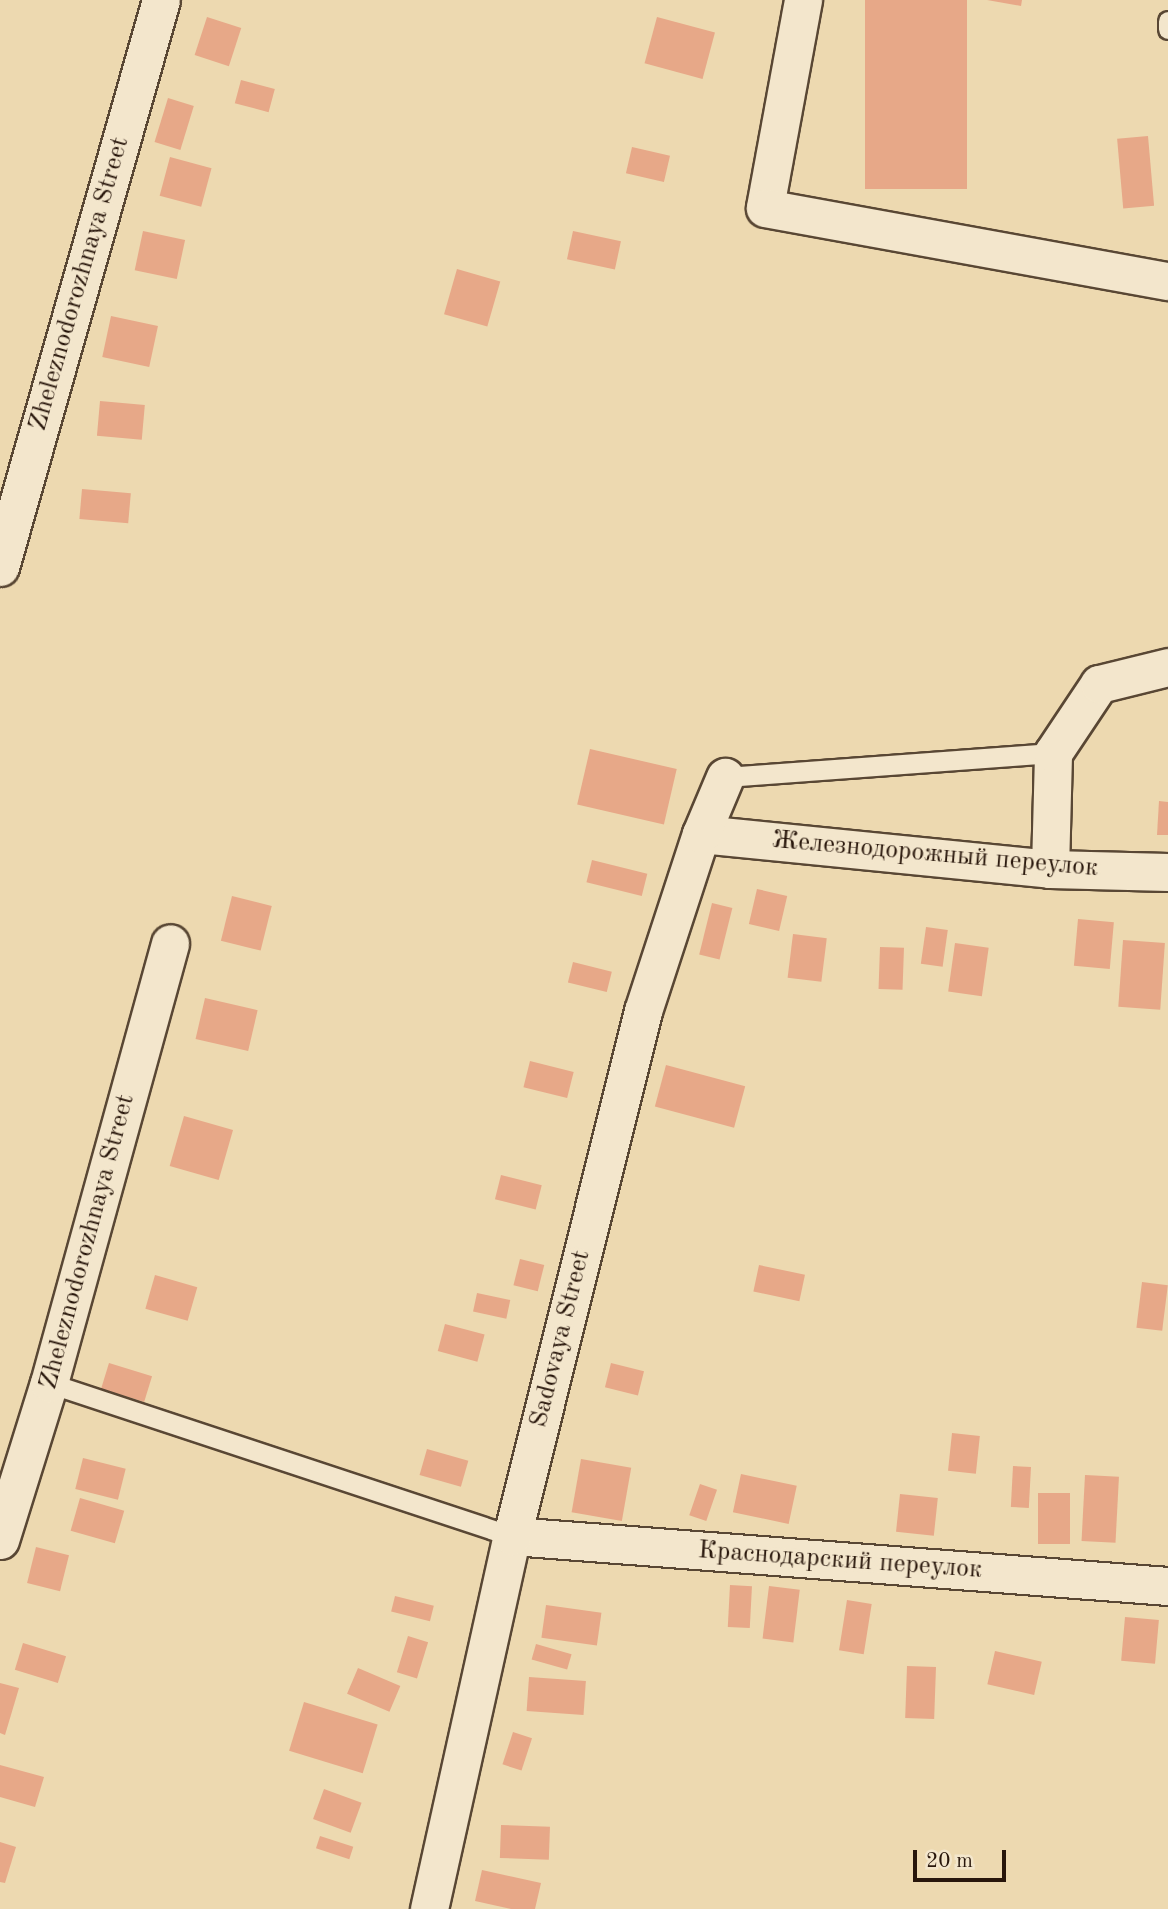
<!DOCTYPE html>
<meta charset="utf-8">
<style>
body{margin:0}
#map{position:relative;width:1168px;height:1909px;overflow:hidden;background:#edd9b0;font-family:"Old Standard TT",serif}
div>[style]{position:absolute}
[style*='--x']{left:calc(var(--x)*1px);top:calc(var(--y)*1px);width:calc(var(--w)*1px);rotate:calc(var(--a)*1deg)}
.building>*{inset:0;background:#e7a888;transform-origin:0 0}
.roads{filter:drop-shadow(2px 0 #594734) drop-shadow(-2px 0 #594734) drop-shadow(0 2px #594734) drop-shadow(0 -2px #594734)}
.service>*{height:19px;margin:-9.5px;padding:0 9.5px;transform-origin:9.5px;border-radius:9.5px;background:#f3e6cc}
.minor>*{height:37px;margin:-18.5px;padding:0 18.5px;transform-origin:18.5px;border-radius:18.5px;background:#f3e6cc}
span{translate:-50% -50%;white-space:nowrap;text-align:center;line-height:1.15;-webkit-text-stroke:6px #f3e6cc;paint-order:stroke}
.street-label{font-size:26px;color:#28160b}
.scale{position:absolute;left:913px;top:1850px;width:93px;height:32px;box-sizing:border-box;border:4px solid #28160b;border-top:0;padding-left:9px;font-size:21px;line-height:24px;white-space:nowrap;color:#28160b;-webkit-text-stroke:5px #f3e6cc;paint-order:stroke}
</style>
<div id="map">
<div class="building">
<div style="left:865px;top:0;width:102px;height:189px"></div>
<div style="clip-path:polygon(987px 0,1022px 0,1021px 6px)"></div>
<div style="left:207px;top:17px;width:36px;height:40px;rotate:18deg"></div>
<div style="left:657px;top:17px;width:60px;height:48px;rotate:15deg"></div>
<div style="left:241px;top:80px;width:35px;height:24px;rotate:15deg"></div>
<div style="left:168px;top:98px;width:27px;height:46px;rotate:17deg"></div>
<div style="left:1148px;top:136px;width:70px;height:31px;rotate:85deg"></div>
<div style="left:632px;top:147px;width:39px;height:27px;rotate:13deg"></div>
<div style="left:170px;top:157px;width:43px;height:40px;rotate:15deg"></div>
<div style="left:143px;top:231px;width:43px;height:40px;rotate:12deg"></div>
<div style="left:573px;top:231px;width:49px;height:29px;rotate:12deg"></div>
<div style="left:457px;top:269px;width:45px;height:47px;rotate:16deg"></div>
<div style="left:111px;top:316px;width:48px;height:42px;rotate:12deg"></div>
<div style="left:100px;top:401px;width:45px;height:35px;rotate:5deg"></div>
<div style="left:82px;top:489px;width:49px;height:30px;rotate:5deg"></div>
<div style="left:590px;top:749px;width:89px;height:57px;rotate:13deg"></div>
<div style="clip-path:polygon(1159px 801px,1168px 802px,1168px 835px,1157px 835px)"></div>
<div style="left:592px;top:860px;width:57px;height:23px;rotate:14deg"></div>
<div style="left:757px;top:889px;width:31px;height:36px;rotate:13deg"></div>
<div style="left:232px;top:896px;width:41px;height:46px;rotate:14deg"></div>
<div style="left:712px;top:903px;width:21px;height:53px;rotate:14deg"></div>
<div style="left:1078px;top:919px;width:36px;height:47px;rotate:5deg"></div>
<div style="left:926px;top:927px;width:22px;height:37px;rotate:8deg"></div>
<div style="left:793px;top:934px;width:34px;height:44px;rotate:7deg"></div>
<div style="left:1123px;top:940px;width:42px;height:67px;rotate:4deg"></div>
<div style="left:955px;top:943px;width:34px;height:49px;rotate:8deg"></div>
<div style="left:880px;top:947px;width:24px;height:42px;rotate:2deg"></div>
<div style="left:573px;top:962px;width:40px;height:21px;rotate:14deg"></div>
<div style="left:205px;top:998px;width:54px;height:42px;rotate:13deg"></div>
<div style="left:530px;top:1061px;width:45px;height:27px;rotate:14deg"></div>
<div style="left:666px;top:1065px;width:82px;height:43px;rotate:15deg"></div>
<div style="left:184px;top:1116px;width:51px;height:52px;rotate:16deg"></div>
<div style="left:501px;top:1175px;width:42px;height:25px;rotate:14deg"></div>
<div style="left:520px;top:1259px;width:25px;height:27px;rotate:14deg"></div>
<div style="left:759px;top:1265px;width:47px;height:27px;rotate:12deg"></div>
<div style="left:155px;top:1275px;width:44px;height:35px;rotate:16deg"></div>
<div style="left:1142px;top:1282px;width:26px;height:46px;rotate:7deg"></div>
<div style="left:477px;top:1293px;width:34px;height:19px;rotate:12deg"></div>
<div style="left:445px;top:1324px;width:41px;height:28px;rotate:15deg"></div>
<div style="left:109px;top:1363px;width:45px;height:27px;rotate:17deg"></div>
<div style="left:611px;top:1363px;width:34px;height:25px;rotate:14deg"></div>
<div style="left:952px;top:1433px;width:28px;height:38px;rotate:6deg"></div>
<div style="left:427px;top:1449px;width:43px;height:27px;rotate:16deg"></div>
<div style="left:83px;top:1458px;width:44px;height:32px;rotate:14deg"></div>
<div style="left:581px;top:1459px;width:51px;height:54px;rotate:10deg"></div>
<div style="left:1013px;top:1466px;width:18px;height:41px;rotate:3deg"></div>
<div style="left:741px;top:1474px;width:57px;height:39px;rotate:12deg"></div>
<div style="left:1085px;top:1475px;width:34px;height:66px;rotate:3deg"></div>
<div style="left:700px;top:1484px;width:18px;height:33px;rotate:19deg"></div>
<div style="left:1038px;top:1493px;width:32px;height:51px"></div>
<div style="left:900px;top:1494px;width:38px;height:38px;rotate:6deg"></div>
<div style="left:80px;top:1498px;width:46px;height:34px;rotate:16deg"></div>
<div style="left:36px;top:1547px;width:34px;height:37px;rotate:14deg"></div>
<div style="left:730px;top:1585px;width:22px;height:42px;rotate:3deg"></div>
<div style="left:769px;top:1586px;width:31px;height:53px;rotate:7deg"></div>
<div style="left:395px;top:1596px;width:40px;height:16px;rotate:14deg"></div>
<div style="left:847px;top:1600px;width:25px;height:51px;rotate:9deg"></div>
<div style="left:546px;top:1605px;width:56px;height:33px;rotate:8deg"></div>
<div style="left:1125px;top:1617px;width:34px;height:44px;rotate:5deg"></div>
<div style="left:408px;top:1636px;width:21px;height:38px;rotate:17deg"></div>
<div style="left:23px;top:1643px;width:45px;height:28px;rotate:17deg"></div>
<div style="left:536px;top:1644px;width:37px;height:16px;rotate:16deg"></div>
<div style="left:995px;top:1651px;width:48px;height:34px;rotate:13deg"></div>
<div style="left:907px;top:1666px;width:29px;height:52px;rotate:2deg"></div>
<div style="left:358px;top:1668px;width:46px;height:28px;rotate:23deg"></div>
<div style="left:529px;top:1677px;width:57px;height:34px;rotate:4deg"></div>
<div style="clip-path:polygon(0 1683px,19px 1688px,5px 1735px,0 1733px)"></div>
<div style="left:304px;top:1702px;width:77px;height:51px;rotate:17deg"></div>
<div style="left:513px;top:1732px;width:20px;height:34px;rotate:18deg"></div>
<div style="clip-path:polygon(0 1765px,44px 1777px,35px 1807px,0 1797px)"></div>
<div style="left:324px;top:1789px;width:40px;height:32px;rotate:20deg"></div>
<div style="left:501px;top:1825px;width:49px;height:33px;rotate:2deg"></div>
<div style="left:320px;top:1836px;width:35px;height:13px;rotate:18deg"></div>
<div style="clip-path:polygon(0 1842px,16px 1847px,5px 1883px,0 1882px)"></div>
<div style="clip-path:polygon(482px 1870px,541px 1883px,535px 1909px,511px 1909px,475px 1901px)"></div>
</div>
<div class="roads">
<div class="service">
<div style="--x:1168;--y:21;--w:8;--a:90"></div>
<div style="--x:725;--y:777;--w:329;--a:-4.2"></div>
<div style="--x:49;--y:1383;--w:488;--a:18.3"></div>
</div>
<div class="minor">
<div style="--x:803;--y:0;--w:211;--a:100.4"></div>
<div style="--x:765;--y:208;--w:410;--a:10.3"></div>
<div style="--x:0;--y:567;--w:589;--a:-74.15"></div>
<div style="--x:701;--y:834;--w:351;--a:5.7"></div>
<div style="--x:1050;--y:869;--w:118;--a:1.5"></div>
<div style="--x:1050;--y:869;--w:116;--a:-88.5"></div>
<div style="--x:1053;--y:753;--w:83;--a:-56.3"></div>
<div style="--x:1099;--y:684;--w:71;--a:-13.8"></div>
<div style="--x:512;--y:1536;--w:658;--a:4.36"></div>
<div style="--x:0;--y:1540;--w:164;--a:-72.7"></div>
<div style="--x:49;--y:1383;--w:456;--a:-74.6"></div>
<div style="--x:429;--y:1909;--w:382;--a:-77.5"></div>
<div style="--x:512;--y:1536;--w:541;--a:-75.99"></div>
<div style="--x:643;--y:1011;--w:186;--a:-71.9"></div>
<div style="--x:701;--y:834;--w:62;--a:-67.2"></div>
</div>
</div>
<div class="street-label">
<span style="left:80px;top:284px;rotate:-74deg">Zheleznodorozhnaya Street</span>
<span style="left:935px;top:855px;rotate:5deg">Железнодорожный переулок</span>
<span style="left:88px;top:1242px;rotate:-75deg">Zheleznodorozhnaya Street</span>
<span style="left:561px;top:1339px;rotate:-76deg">Sadovaya Street</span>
<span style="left:840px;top:1561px;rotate:4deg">Краснодарский переулок</span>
</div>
<div class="scale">20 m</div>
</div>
